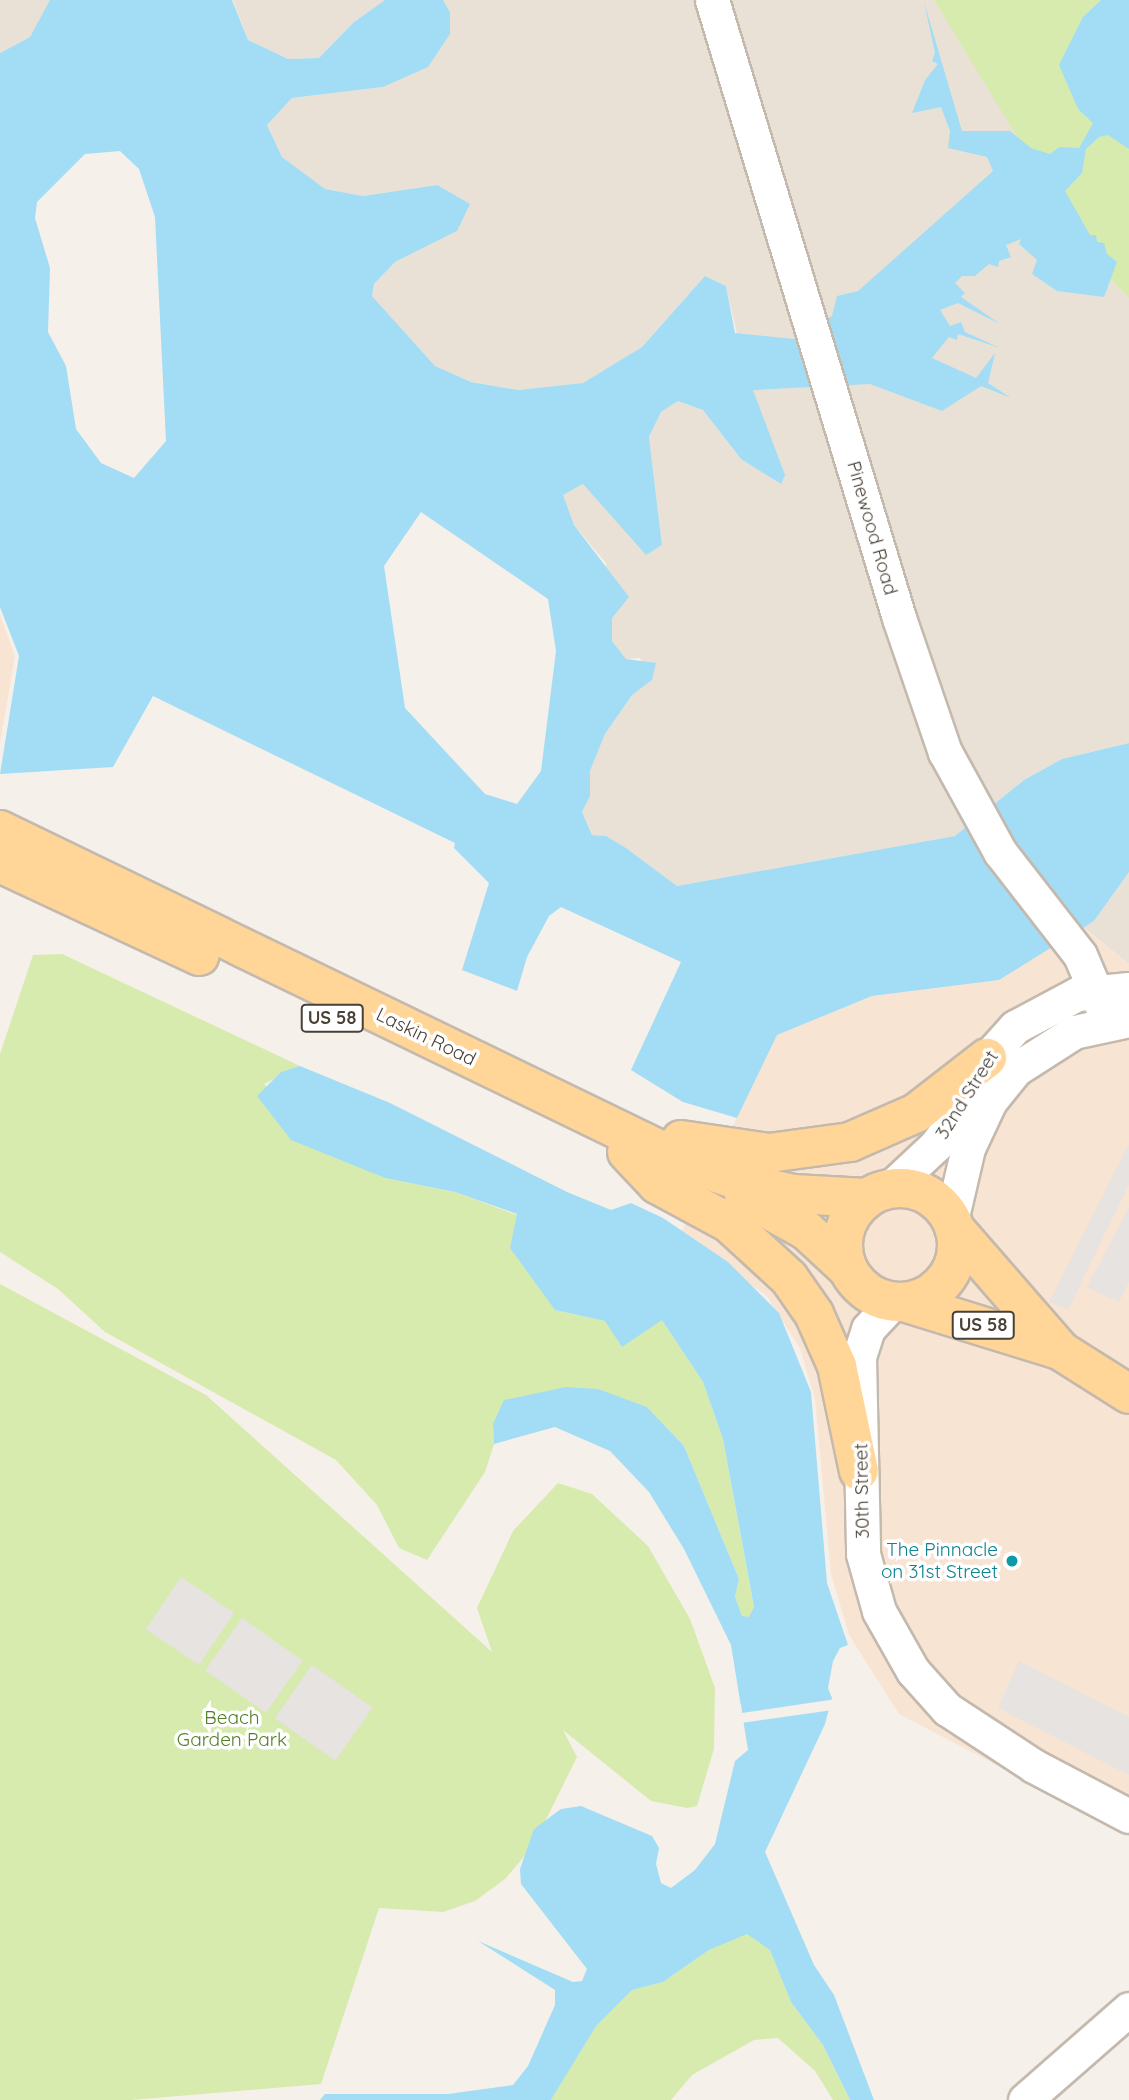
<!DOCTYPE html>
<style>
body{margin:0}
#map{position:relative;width:1129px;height:2100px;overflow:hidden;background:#f5f0e9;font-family:Quicksand,sans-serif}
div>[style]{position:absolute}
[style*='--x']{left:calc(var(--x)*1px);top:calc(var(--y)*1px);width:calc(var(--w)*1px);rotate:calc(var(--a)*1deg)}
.residential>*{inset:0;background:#e9e1d6}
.commercial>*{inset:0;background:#f8e4d3}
.green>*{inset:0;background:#d7ebaf}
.parking>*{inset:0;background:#e6e3e0;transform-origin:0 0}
.water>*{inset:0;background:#a2ddf5}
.pier>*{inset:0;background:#f5f0e9}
.roads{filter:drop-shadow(2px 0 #c4b9ad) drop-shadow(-2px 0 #c4b9ad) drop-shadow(0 2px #c4b9ad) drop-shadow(0 -2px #c4b9ad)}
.minor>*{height:33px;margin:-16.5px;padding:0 16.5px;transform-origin:16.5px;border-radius:16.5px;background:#fff}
.major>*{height:38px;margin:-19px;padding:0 19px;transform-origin:19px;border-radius:19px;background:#ffd598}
.major>.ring{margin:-19px;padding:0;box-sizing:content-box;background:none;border:38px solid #ffd598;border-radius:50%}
.dots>*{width:19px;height:19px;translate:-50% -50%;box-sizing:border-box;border:4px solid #fff;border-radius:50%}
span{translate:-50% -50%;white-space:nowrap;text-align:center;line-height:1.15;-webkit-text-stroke:7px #fff;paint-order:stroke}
.shield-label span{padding:2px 5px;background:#fff;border:2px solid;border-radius:5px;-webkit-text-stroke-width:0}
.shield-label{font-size:18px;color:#494036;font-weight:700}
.street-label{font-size:19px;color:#494036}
.culture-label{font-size:19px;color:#0d838f}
.right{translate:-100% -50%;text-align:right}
.park-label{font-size:19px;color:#527f25}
</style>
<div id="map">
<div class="residential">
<div style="clip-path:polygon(0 0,50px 0,50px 6px,30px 37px,0 53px)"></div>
<div style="clip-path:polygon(233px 0,385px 0,354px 22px,319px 58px,288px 59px,248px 40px)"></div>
<div style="clip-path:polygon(443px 0,1129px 0,1129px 743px,1062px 759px,1024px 780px,955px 836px,677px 886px,626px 848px,606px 836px,592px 835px,582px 812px,590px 795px,590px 771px,605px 734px,632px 695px,652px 680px,640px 658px,626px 659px,612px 641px,606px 563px,574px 525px,562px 495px,583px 484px,662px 545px,649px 437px,661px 412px,678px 401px,703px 410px,741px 459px,781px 484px,746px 373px,726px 286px,705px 276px,642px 347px,583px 383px,518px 390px,471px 382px,435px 366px,372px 296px,374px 284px,395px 262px,457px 231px,437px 185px,363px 196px,324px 189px,282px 157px,267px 125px,292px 98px,383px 87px,450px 12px)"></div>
<div style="clip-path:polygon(1129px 872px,1129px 964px,1082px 926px,1094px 921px)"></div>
</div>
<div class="commercial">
<div style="clip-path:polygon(0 615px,15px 656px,0 743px)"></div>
<div style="clip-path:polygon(1081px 926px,1129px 964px,1129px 1834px,899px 1714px,849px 1635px,831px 1574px,815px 1399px,800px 1348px,766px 1295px,679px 1237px,777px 1035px,872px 996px,999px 980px)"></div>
</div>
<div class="green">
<div style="clip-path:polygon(934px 0,1101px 0,1083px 17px,1078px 109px,1129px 149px,1129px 298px,1092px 260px)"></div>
<div style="clip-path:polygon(62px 954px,300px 1066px,264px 1084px,341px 1157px,385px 1178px,455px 1192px,517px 1215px,555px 1310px,605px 1321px,662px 1320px,703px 1382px,723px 1439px,754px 1608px,749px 1618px,742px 1616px,735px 1597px,739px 1579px,684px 1446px,647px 1407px,493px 1424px,494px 1444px,485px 1472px,427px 1560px,399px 1548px,377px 1505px,336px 1460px,105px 1332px,58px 1289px,0 1252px,0 1054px,33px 955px)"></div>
<div style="clip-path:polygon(0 1284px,206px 1395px,492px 1652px,477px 1608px,513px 1531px,558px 1483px,592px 1494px,648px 1546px,690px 1619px,715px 1688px,714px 1749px,697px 1806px,687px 1808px,651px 1801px,563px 1730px,577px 1757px,533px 1846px,505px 1879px,475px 1901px,443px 1912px,379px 1908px,321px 2084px,131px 2100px,0 2100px)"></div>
<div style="clip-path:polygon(747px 1933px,770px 1949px,791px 2002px,823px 2045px,850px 2100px,833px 2100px,815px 2071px,778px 2038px,754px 2040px,692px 2075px,671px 2100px,551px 2100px,596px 2025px,632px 1990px,663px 1982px,709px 1950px)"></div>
</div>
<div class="parking">
<div style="clip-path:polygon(1129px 1144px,1129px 1184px,1068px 1310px,1049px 1302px)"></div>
<div style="clip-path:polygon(1129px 1207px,1129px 1282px,1119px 1302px,1087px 1287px)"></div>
<div style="left:181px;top:1577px;width:64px;height:63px;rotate:34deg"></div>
<div style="left:242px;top:1618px;width:74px;height:64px;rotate:35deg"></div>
<div style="clip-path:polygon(1019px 1661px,1129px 1717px,1129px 1775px,998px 1708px)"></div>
<div style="left:312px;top:1665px;width:74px;height:65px;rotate:35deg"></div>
</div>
<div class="water">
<div style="clip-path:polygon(evenodd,50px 0,232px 0,248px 40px,288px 59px,319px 58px,354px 22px,385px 0,443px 0,450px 12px,450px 34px,428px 67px,383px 87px,292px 98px,267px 125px,282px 157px,325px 189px,363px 196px,437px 185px,470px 204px,457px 231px,395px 262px,374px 284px,372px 296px,435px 366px,471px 382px,518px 390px,583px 383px,642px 347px,705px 276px,726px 286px,735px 333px,795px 339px,832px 316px,837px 296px,858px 291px,993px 171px,987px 157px,948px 148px,950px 131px,941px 107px,912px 113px,925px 80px,938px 64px,932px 61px,935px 53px,924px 2px,962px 131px,1010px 131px,1031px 148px,1050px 154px,1059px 147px,1079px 148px,1093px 123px,1078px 109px,1059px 65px,1083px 17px,1101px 0,1129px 0,1129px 149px,1108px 135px,1099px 137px,1086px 149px,1082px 173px,1065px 191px,1090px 235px,1096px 235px,1097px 242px,1104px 243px,1107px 254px,1117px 262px,1104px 297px,1057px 291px,1032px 274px,1037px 260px,1019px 244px,1021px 239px,1006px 245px,1011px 257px,999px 261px,998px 267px,989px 264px,975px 276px,962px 276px,955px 283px,965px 293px,961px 297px,1000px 324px,958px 303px,940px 310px,950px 326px,961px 322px,965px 332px,1000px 348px,958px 334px,957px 340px,949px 337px,932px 358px,976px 378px,995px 353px,988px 383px,1011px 398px,981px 386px,942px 411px,870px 384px,753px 390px,785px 475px,781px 484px,741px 459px,703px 410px,678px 401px,661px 412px,649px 437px,662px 545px,646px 555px,583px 484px,563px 495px,574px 525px,629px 597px,612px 618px,612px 641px,626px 659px,656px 663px,652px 680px,632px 695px,605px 734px,590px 771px,590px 796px,582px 812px,592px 835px,606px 836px,626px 848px,677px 886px,955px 836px,1024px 780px,1062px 759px,1129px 743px,1129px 872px,1094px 921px,999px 980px,872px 996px,777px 1035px,737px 1118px,683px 1102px,631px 1070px,681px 962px,561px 907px,549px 916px,527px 957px,517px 991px,462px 970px,489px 883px,454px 848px,455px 843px,153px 696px,113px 767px,0 774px,19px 656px,0 607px,0 53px,30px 37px,50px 0,120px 151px,139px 169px,155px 217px,166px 441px,134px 478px,101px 463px,76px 429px,66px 366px,48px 332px,50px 268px,35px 218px,37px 202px,85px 154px,120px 151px,50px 0,421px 512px,548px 599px,556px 651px,541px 771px,517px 804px,485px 794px,405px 708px,384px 566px,421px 512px)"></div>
<div style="clip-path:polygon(300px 1066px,390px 1103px,567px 1192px,611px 1210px,631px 1203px,663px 1218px,728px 1262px,779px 1313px,811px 1392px,827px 1583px,848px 1645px,840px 1648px,833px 1661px,828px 1688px,832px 1698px,825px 1724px,765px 1852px,814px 1965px,834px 1995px,874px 2100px,850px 2100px,823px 2045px,791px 2002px,770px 1950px,747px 1934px,709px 1950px,663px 1982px,632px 1990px,596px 2026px,551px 2100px,320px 2100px,325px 2094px,448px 2094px,513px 2085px,528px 2066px,555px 2005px,555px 1990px,478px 1941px,573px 1982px,582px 1981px,587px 1969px,521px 1884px,520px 1869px,534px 1829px,561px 1809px,581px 1806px,652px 1836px,659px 1848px,656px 1864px,661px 1883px,671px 1888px,695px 1870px,715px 1844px,735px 1761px,748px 1750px,731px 1645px,684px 1549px,649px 1492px,610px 1451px,555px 1427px,494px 1444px,493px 1424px,504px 1400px,566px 1387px,598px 1389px,647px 1407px,684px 1446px,739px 1579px,735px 1597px,742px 1616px,749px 1617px,754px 1607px,723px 1439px,703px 1382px,662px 1320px,622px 1347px,605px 1321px,555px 1310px,510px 1248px,517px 1214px,455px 1192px,385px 1178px,291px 1140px,257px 1096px,281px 1072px)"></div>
</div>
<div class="pier">
<div style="clip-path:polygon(836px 1699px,833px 1710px,741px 1723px,741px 1728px,737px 1704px,741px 1704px,742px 1713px)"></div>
</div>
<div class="roads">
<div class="minor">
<div style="--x:712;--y:0;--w:646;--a:73.16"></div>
<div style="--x:899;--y:618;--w:142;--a:71.1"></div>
<div style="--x:945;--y:752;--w:114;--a:61.2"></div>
<div style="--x:1000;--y:852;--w:130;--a:52.2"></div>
<div style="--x:1080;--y:955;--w:72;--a:67"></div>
<div style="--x:889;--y:1189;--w:64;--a:-43.1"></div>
<div style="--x:936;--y:1145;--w:39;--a:-54"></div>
<div style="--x:959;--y:1113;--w:62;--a:-63"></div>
<div style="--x:987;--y:1058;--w:42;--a:-47.9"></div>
<div style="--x:1015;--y:1027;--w:70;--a:-28"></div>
<div style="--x:1077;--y:994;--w:52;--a:-5.5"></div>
<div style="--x:951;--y:1221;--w:75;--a:-76.9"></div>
<div style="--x:968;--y:1148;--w:52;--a:-64.9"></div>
<div style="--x:990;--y:1101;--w:41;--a:-50.9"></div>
<div style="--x:1016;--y:1069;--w:69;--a:-32.5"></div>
<div style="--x:1074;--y:1032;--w:56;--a:-12.3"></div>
<div style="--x:894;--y:1301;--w:38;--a:133"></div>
<div style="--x:868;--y:1329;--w:29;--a:108"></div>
<div style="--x:859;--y:1357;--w:197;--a:88.8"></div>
<div style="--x:863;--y:1554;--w:59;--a:74.3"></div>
<div style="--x:879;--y:1611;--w:69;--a:60.5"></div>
<div style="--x:913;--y:1671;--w:51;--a:48.2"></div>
<div style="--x:947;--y:1709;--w:104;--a:33.2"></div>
<div style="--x:1034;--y:1766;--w:107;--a:27.8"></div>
<div style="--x:1025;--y:2100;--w:138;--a:-41.2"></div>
</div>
<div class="major">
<div style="--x:0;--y:830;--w:759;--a:25.86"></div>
<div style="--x:683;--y:1161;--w:69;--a:19.5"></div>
<div style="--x:748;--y:1184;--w:47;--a:12.3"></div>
<div style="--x:794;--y:1194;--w:73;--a:3.1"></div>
<div style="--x:0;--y:863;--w:220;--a:25"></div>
<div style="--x:681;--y:1140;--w:89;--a:8.4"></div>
<div style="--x:769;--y:1153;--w:82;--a:-7.7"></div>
<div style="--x:850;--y:1142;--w:72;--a:-23.7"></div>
<div style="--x:916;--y:1113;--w:90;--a:-37.8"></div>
<div style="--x:627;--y:1152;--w:44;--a:46.8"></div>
<div style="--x:657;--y:1184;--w:82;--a:28.4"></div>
<div style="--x:729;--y:1223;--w:81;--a:42.5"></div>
<div style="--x:789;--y:1278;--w:44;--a:55.2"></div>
<div style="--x:814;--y:1314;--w:57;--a:66.1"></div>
<div style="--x:837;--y:1366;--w:107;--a:78.2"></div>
<div class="ring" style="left:843px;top:1188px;width:76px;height:76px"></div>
<div style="--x:744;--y:1196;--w:72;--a:29.1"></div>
<div style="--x:807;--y:1231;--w:54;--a:42.8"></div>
<div style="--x:954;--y:1228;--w:163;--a:49"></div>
<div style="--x:1061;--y:1351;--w:80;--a:32.3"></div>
<div style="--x:904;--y:1302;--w:162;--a:17.2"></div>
</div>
</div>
<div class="dots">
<div style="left:1012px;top:1561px;background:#0f9aa8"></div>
</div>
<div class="shield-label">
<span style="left:332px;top:1018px">US 58</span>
<span style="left:983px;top:1325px">US 58</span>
</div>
<div class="street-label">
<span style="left:872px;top:528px;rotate:74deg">Pinewood Road</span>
<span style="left:426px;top:1037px;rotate:26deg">Laskin Road</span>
<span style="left:967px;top:1095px;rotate:-58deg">32nd Street</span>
<span style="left:862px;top:1491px;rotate:-91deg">30th Street</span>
</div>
<div class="culture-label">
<span class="right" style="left:998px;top:1561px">The Pinnacle<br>on 31st Street</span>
</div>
<div class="park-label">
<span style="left:232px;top:1729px">Beach<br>Garden Park</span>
</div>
</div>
